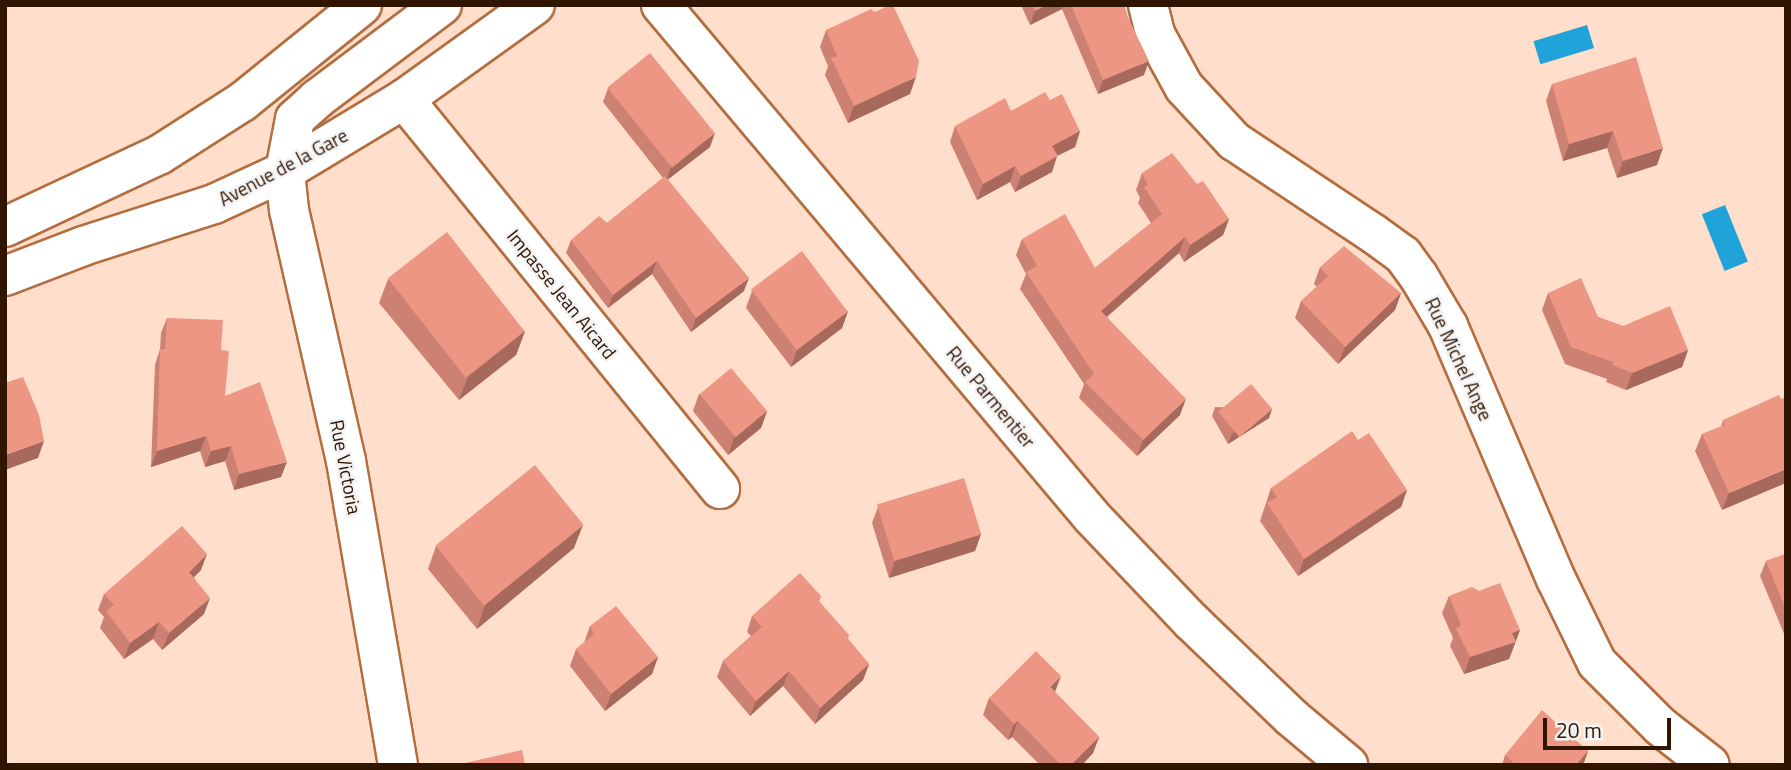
<!DOCTYPE html>
<style>
body{margin:0}
#map{position:relative;width:1791px;height:770px;overflow:hidden;background:#ffdfcc;font-family:"Titillium Web",sans-serif}
div>[style]{position:absolute}
[style*='--x']{left:calc(var(--x)*1px);top:calc(var(--y)*1px);width:calc(var(--w)*1px);rotate:calc(var(--a)*1deg)}
.water>*{inset:0;background:#20a3d9;transform-origin:0 0}
.roads{filter:drop-shadow(2px 0 #b36d3f) drop-shadow(-2px 0 #b36d3f) drop-shadow(0 2px #b36d3f) drop-shadow(0 -2px #b36d3f)}
.minor>*{height:38px;margin:-19px;padding:0 19px;transform-origin:19px;border-radius:19px;background:#fff}
.secondary>*{height:38px;margin:-19px;padding:0 19px;transform-origin:19px;border-radius:19px;background:#fff}
.wall>*{inset:0;background:#cc8172}
.shaded-wall>*{inset:0;background:#a6695c}
.building>*{inset:0;background:#ed9684;transform-origin:0 0}
span{translate:-50% -50%;white-space:nowrap;text-align:center;line-height:1.15;-webkit-text-stroke:5px #f3f3f3;paint-order:stroke}
.street-label{font-size:19px;color:#311503}
.frame{position:absolute;inset:0;border:7px solid #311503;pointer-events:none}
.scale{position:absolute;left:1543px;top:718px;width:128px;height:32px;box-sizing:border-box;border:4px solid #311503;border-top:0;padding-left:9px;font-size:21px;line-height:24px;white-space:nowrap;color:#311503;-webkit-text-stroke:5px #f3f3f3;paint-order:stroke}
</style>
<div id="map">
<div class="water">
<div style="left:1587px;top:25px;width:24px;height:56px;rotate:73deg"></div>
<div style="left:1725px;top:205px;width:61px;height:25px;rotate:68deg"></div>
</div>
<div class="roads">
<div class="minor">
<div style="--x:661;--y:5;--w:669;--a:49.91"></div>
<div style="--x:1092;--y:517;--w:144;--a:46.4"></div>
<div style="--x:1191;--y:621;--w:139;--a:43.8"></div>
<div style="--x:1291;--y:717;--w:75;--a:40.1"></div>
<div style="--x:1148;--y:5;--w:32;--a:76"></div>
<div style="--x:1156;--y:36;--w:58;--a:61.2"></div>
<div style="--x:1184;--y:87;--w:74;--a:47.2"></div>
<div style="--x:1234;--y:141;--w:168;--a:33.6"></div>
<div style="--x:1374;--y:234;--w:36;--a:36"></div>
<div style="--x:1403;--y:255;--w:27;--a:54"></div>
<div style="--x:1419;--y:277;--w:57;--a:59.4"></div>
<div style="--x:1448;--y:326;--w:275;--a:66.9"></div>
<div style="--x:1556;--y:579;--w:93;--a:64"></div>
<div style="--x:1597;--y:663;--w:89;--a:45"></div>
<div style="--x:1660;--y:726;--w:63;--a:38"></div>
<div style="--x:404;--y:99;--w:502;--a:50.98"></div>
<div style="--x:398;--y:765;--w:308;--a:-99.7"></div>
<div style="--x:346;--y:461;--w:257;--a:-102.8"></div>
<div style="--x:289;--y:210;--w:39;--a:-96"></div>
<div style="--x:285;--y:171;--w:53;--a:-79.1"></div>
<div style="--x:295;--y:119;--w:30;--a:-42"></div>
<div style="--x:317;--y:99;--w:156;--a:-36.9"></div>
</div>
<div class="secondary">
<div style="--x:5;--y:227;--w:170;--a:-25.1"></div>
<div style="--x:159;--y:155;--w:98;--a:-32.6"></div>
<div style="--x:242;--y:102;--w:154;--a:-38.9"></div>
<div style="--x:5;--y:276;--w:84;--a:-21"></div>
<div style="--x:83;--y:246;--w:138;--a:-17.8"></div>
<div style="--x:214;--y:204;--w:78;--a:-24.9"></div>
<div style="--x:285;--y:171;--w:139;--a:-31.2"></div>
<div style="--x:404;--y:99;--w:161;--a:-35.7"></div>
</div>
</div>
<div class="wall">
<div style="clip-path:polygon(1021px 5px,1124px 5px,1144px 75px,1098px 94px,1062px 9px,1030px 25px)"></div>
<div style="clip-path:polygon(875px 12px,910px 94px,848px 123px,825px 75px,828px 66px,820px 47px,826px 30px)"></div>
<div style="clip-path:polygon(1552px 84px,1657px 165px,1617px 178px,1607px 148px,1563px 161px,1546px 101px)"></div>
<div style="clip-path:polygon(608px 88px,710px 147px,667px 180px,744px 291px,691px 332px,652px 274px,608px 308px,566px 253px,571px 240px,607px 223px,663px 178px,603px 102px)"></div>
<div style="clip-path:polygon(1050px 100px,1080px 131px,1075px 147px,1057px 156px,1052px 172px,1015px 192px,1010px 182px,977px 200px,950px 142px,955px 126px)"></div>
<div style="clip-path:polygon(1142px 173px,1197px 184px,1229px 219px,1223px 235px,1184px 262px,1179px 253px,1107px 317px,1180px 415px,1137px 456px,1079px 398px,1084px 384px,1020px 289px,1026px 274px,1016px 255px,1022px 239px,1095px 268px,1151px 223px,1138px 203px,1140px 198px,1136px 190px)"></div>
<div style="clip-path:polygon(1320px 267px,1401px 293px,1395px 310px,1338px 364px,1295px 318px,1301px 301px,1317px 287px,1314px 284px)"></div>
<div style="clip-path:polygon(388px 279px,525px 331px,516px 355px,459px 400px,379px 303px)"></div>
<div style="clip-path:polygon(752px 291px,848px 311px,842px 328px,791px 367px,746px 308px)"></div>
<div style="clip-path:polygon(1548px 293px,1598px 317px,1688px 350px,1682px 367px,1626px 390px,1606px 382px,1607px 379px,1565px 364px,1542px 310px)"></div>
<div style="clip-path:polygon(167px 318px,221px 350px,225px 396px,281px 477px,234px 490px,225px 461px,205px 467px,200px 451px,151px 467px,155px 365px,160px 349px,161px 333px)"></div>
<div style="clip-path:polygon(699px 394px,767px 411px,761px 428px,728px 455px,693px 411px)"></div>
<div style="clip-path:polygon(1781px 399px,1722px 510px,1695px 451px,1702px 434px,1721px 427px,1723px 420px)"></div>
<div style="clip-path:polygon(1215px 407px,1272px 409px,1269px 418px,1228px 444px,1212px 416px)"></div>
<div style="clip-path:polygon(1271px 488px,1407px 490px,1401px 507px,1298px 576px,1260px 521px)"></div>
<div style="clip-path:polygon(878px 507px,981px 534px,975px 551px,889px 578px,872px 523px)"></div>
<div style="clip-path:polygon(436px 546px,574px 548px,477px 629px,428px 569px)"></div>
<div style="clip-path:polygon(1786px 554px,1786px 635px,1785px 636px,1760px 576px,1766px 561px)"></div>
<div style="clip-path:polygon(201px 570px,194px 577px,204px 614px,162px 650px,153px 639px,124px 659px,100px 628px,104px 617px,98px 610px,104px 594px)"></div>
<div style="clip-path:polygon(821px 596px,819px 601px,848px 639px,869px 664px,863px 680px,815px 724px,783px 686px,750px 716px,717px 677px,723px 661px,751px 636px,747px 632px,752px 616px)"></div>
<div style="clip-path:polygon(1449px 596px,1520px 630px,1509px 659px,1464px 674px,1450px 646px,1453px 638px,1442px 613px)"></div>
<div style="clip-path:polygon(590px 626px,658px 657px,652px 674px,605px 711px,570px 666px,576px 649px,584px 643px)"></div>
<div style="clip-path:polygon(1055px 692px,1099px 737px,1093px 753px,1082px 765px,1040px 765px,1012px 737px,1008px 740px,983px 715px,989px 698px)"></div>
<div style="clip-path:polygon(1588px 751px,1583px 765px,1502px 765px,1505px 755px)"></div>
</div>
<div class="shaded-wall">
<div style="clip-path:polygon(1047px 5px,1063px 5px,1062px 9px,1030px 25px,1035px 11px)"></div>
<div style="clip-path:polygon(1149px 61px,1144px 75px,1098px 94px,1103px 80px)"></div>
<div style="clip-path:polygon(916px 77px,910px 94px,848px 123px,854px 106px)"></div>
<div style="clip-path:polygon(1080px 131px,1075px 147px,1057px 156px,1052px 172px,1015px 192px,1021px 176px,1052px 146px)"></div>
<div style="clip-path:polygon(1613px 131px,1607px 148px,1563px 161px,1569px 144px)"></div>
<div style="clip-path:polygon(715px 133px,710px 147px,666px 181px,671px 167px)"></div>
<div style="clip-path:polygon(1663px 148px,1657px 165px,1617px 178px,1623px 161px)"></div>
<div style="clip-path:polygon(1015px 166px,1010px 182px,977px 200px,983px 184px)"></div>
<div style="clip-path:polygon(1229px 219px,1223px 235px,1184px 262px,1190px 245px)"></div>
<div style="clip-path:polygon(1185px 237px,1179px 253px,1095px 327px,1101px 311px)"></div>
<div style="clip-path:polygon(657px 261px,652px 274px,608px 308px,613px 295px)"></div>
<div style="clip-path:polygon(749px 278px,744px 291px,691px 332px,696px 318px)"></div>
<div style="clip-path:polygon(1401px 293px,1395px 310px,1338px 364px,1345px 347px)"></div>
<div style="clip-path:polygon(848px 311px,842px 328px,791px 367px,797px 350px)"></div>
<div style="clip-path:polygon(525px 331px,516px 355px,459px 400px,468px 377px)"></div>
<div style="clip-path:polygon(1688px 350px,1682px 367px,1626px 390px,1632px 373px)"></div>
<div style="clip-path:polygon(1186px 399px,1180px 415px,1137px 456px,1143px 440px)"></div>
<div style="clip-path:polygon(1272px 409px,1269px 418px,1228px 444px,1232px 434px)"></div>
<div style="clip-path:polygon(767px 411px,761px 428px,728px 455px,734px 438px)"></div>
<div style="clip-path:polygon(206px 436px,200px 451px,151px 467px,157px 451px)"></div>
<div style="clip-path:polygon(44px 441px,38px 458px,5px 470px,5px 455px)"></div>
<div style="clip-path:polygon(231px 446px,225px 461px,205px 467px,211px 451px)"></div>
<div style="clip-path:polygon(287px 462px,281px 477px,234px 490px,239px 474px)"></div>
<div style="clip-path:polygon(1786px 469px,1786px 483px,1722px 510px,1729px 493px)"></div>
<div style="clip-path:polygon(1407px 490px,1401px 507px,1298px 576px,1304px 559px)"></div>
<div style="clip-path:polygon(583px 525px,574px 548px,477px 629px,485px 605px)"></div>
<div style="clip-path:polygon(981px 534px,975px 551px,889px 578px,895px 561px)"></div>
<div style="clip-path:polygon(207px 554px,201px 570px,183px 588px,189px 572px)"></div>
<div style="clip-path:polygon(210px 598px,204px 614px,162px 650px,169px 633px)"></div>
<div style="clip-path:polygon(159px 622px,153px 639px,124px 659px,130px 643px)"></div>
<div style="clip-path:polygon(1520px 630px,1509px 659px,1464px 674px,1470px 657px,1512px 633px)"></div>
<div style="clip-path:polygon(658px 657px,652px 674px,605px 711px,611px 694px)"></div>
<div style="clip-path:polygon(869px 664px,863px 680px,815px 724px,820px 708px)"></div>
<div style="clip-path:polygon(789px 671px,783px 686px,750px 716px,756px 701px)"></div>
<div style="clip-path:polygon(1061px 676px,1055px 692px,1050px 687px)"></div>
<div style="clip-path:polygon(1018px 721px,1012px 737px,1008px 740px,1014px 724px)"></div>
<div style="clip-path:polygon(1099px 737px,1093px 753px,1082px 765px,1071px 765px)"></div>
<div style="clip-path:polygon(1588px 751px,1583px 765px,1576px 765px)"></div>
</div>
<div class="building">
<div style="clip-path:polygon(890px 5px,893px 5px,919px 61px,916px 77px,854px 106px,831px 58px,837px 56px,826px 30px,871px 9px,875px 12px)"></div>
<div style="clip-path:polygon(1033px 5px,1047px 5px,1035px 11px)"></div>
<div style="clip-path:polygon(1071px 5px,1124px 5px,1125px 11px,1149px 61px,1103px 80px)"></div>
<div style="left:650px;top:53px;width:103px;height:55px;rotate:51deg"></div>
<div style="clip-path:polygon(1636px 57px,1663px 148px,1623px 161px,1613px 131px,1569px 144px,1552px 84px)"></div>
<div style="clip-path:polygon(1045px 92px,1050px 100px,1062px 94px,1080px 131px,1052px 146px,1058px 156px,1021px 176px,1015px 166px,983px 184px,955px 126px,1005px 98px,1011px 111px)"></div>
<div style="clip-path:polygon(1172px 153px,1197px 184px,1203px 181px,1229px 219px,1190px 245px,1185px 237px,1101px 311px,1186px 399px,1143px 440px,1085px 382px,1094px 374px,1026px 272px,1037px 266px,1022px 239px,1065px 214px,1095px 268px,1162px 214px,1144px 187px,1148px 185px,1142px 173px)"></div>
<div style="clip-path:polygon(665px 176px,749px 278px,696px 318px,657px 261px,613px 295px,571px 240px,599px 216px,607px 223px)"></div>
<div style="left:447px;top:232px;width:126px;height:75px;rotate:52deg"></div>
<div style="clip-path:polygon(1344px 246px,1401px 293px,1345px 347px,1301px 301px,1328px 276px,1320px 267px)"></div>
<div style="left:802px;top:251px;width:76px;height:64px;rotate:53deg"></div>
<div style="clip-path:polygon(1581px 278px,1598px 317px,1623px 326px,1670px 306px,1688px 350px,1632px 373px,1612px 365px,1613px 362px,1571px 347px,1548px 293px)"></div>
<div style="clip-path:polygon(167px 318px,223px 320px,221px 350px,229px 351px,225px 396px,260px 382px,287px 462px,239px 474px,231px 446px,211px 451px,206px 436px,157px 451px,160px 349px,165px 349px)"></div>
<div style="left:731px;top:368px;width:56px;height:41px;rotate:50deg"></div>
<div style="clip-path:polygon(23px 377px,39px 415px,44px 441px,5px 455px,5px 383px)"></div>
<div style="left:1251px;top:384px;width:33px;height:43px;rotate:50deg"></div>
<div style="clip-path:polygon(1779px 395px,1781px 399px,1786px 397px,1786px 469px,1729px 493px,1702px 434px,1724px 425px,1723px 420px)"></div>
<div style="clip-path:polygon(1352px 431px,1358px 440px,1369px 433px,1407px 490px,1304px 559px,1267px 503px,1277px 497px,1271px 488px)"></div>
<div style="left:535px;top:465px;width:77px;height:128px;rotate:51deg"></div>
<div style="left:964px;top:478px;width:59px;height:91px;rotate:73deg"></div>
<div style="clip-path:polygon(182px 526px,207px 554px,189px 572px,210px 598px,169px 633px,159px 622px,130px 643px,106px 611px,114px 605px,104px 594px)"></div>
<div style="clip-path:polygon(1786px 554px,1786px 610px,1766px 561px)"></div>
<div style="clip-path:polygon(800px 573px,821px 596px,818px 600px,849px 635px,848px 639px,869px 664px,820px 708px,789px 671px,756px 701px,723px 661px,762px 627px,752px 616px)"></div>
<div style="clip-path:polygon(1500px 583px,1520px 630px,1512px 633px,1516px 642px,1470px 657px,1456px 629px,1461px 625px,1449px 596px,1472px 587px,1479px 591px)"></div>
<div style="clip-path:polygon(616px 606px,658px 657px,611px 694px,576px 649px,594px 634px,590px 626px)"></div>
<div style="clip-path:polygon(1036px 651px,1061px 676px,1050px 687px,1099px 737px,1071px 765px,1061px 765px,1018px 721px,1014px 724px,989px 698px)"></div>
<div style="clip-path:polygon(1542px 710px,1588px 751px,1576px 765px,1516px 765px,1505px 755px)"></div>
<div style="clip-path:polygon(522px 750px,525px 765px,461px 765px,461px 764px)"></div>
</div>
<div class="street-label">
<span style="left:283px;top:167px;rotate:-28deg">Avenue de la Gare</span>
<span style="left:562px;top:294px;rotate:51deg">Impasse Jean Aicard</span>
<span style="left:1459px;top:359px;rotate:65deg">Rue Michel Ange</span>
<span style="left:991px;top:397px;rotate:50deg">Rue Parmentier</span>
<span style="left:346px;top:467px;rotate:79deg">Rue Victoria</span>
</div>
<div class="frame"></div>
<div class="scale">20 m</div>
</div>
